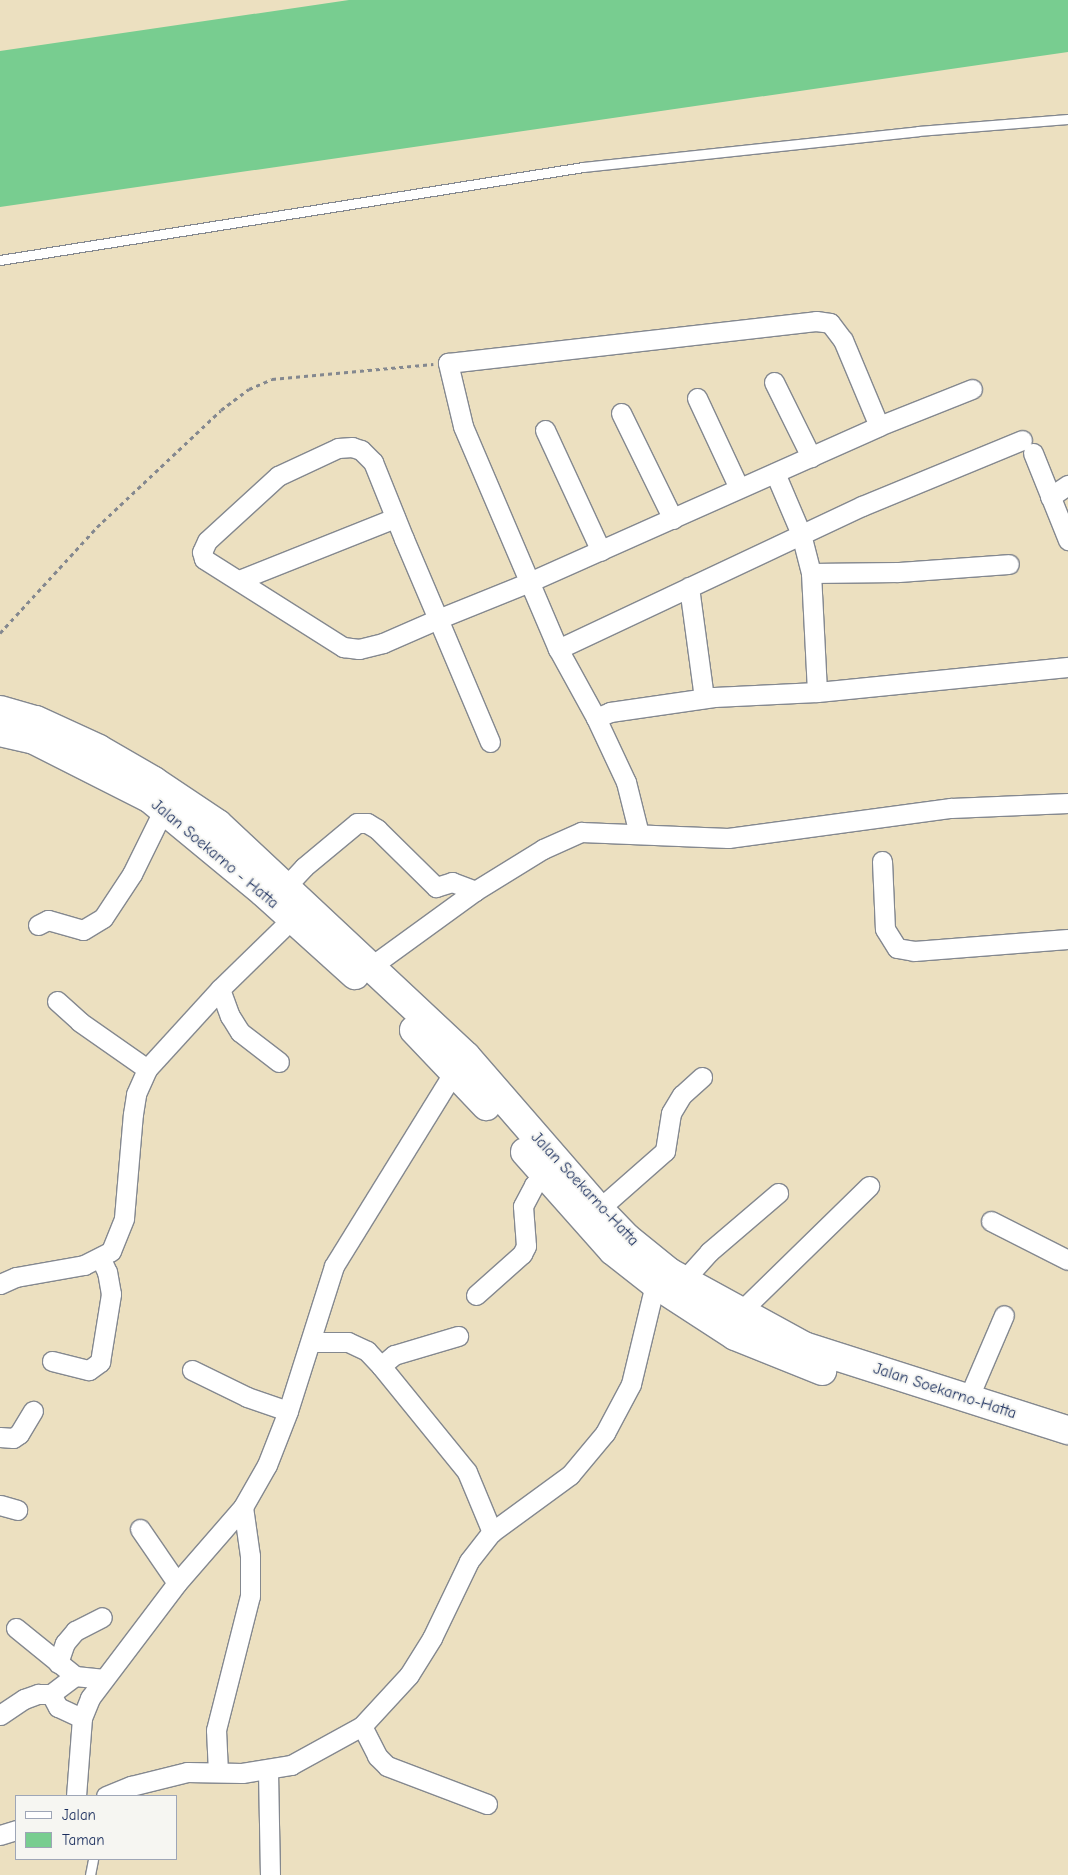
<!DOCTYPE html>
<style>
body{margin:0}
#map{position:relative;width:1068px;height:1875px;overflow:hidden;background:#ece0c0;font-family:"Comic Neue",sans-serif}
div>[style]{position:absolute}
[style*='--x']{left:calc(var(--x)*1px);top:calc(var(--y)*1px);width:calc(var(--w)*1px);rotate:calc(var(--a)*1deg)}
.green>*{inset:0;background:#78cd90}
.path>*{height:3px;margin-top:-1.5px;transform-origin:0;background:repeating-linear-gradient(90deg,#84888f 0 4px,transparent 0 8px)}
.roads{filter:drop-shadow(1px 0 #84888f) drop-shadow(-1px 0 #84888f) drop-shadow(0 1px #84888f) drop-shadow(0 -1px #84888f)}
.service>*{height:9px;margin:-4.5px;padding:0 4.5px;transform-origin:4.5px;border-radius:4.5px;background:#fff}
.minor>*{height:19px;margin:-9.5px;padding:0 9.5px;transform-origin:9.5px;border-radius:9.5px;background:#fff}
.trunk>*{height:28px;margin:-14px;padding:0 14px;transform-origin:14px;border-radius:14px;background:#fff}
span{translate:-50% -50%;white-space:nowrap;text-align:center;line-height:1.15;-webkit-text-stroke:4px #f6f6f2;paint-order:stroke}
.street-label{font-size:16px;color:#1b2f5e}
.legend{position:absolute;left:15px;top:1795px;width:162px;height:65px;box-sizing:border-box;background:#f6f6f2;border:1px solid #9ea6b7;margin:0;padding:6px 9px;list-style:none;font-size:15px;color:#1b2f5e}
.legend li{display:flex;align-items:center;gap:10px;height:25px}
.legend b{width:25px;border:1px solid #9ea6b7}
</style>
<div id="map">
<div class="green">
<div style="clip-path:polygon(349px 0,1068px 0,1068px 52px,0 207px,0 51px)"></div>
</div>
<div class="path">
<div style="--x:0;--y:633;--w:144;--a:-47.5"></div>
<div style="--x:97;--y:527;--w:170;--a:-43.3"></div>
<div style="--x:221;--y:410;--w:35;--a:-37"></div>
<div style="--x:249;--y:389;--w:25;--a:-23"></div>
<div style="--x:272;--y:379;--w:162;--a:-5.3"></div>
</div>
<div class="roads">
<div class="service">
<div style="--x:0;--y:260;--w:590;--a:-9.06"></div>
<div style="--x:583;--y:167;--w:337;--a:-6.1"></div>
<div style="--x:918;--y:131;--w:150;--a:-4.6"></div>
<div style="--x:90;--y:1875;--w:16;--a:-79"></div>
</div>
<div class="minor">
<div style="--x:774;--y:382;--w:84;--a:63.7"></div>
<div style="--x:697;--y:398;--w:99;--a:65"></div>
<div style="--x:621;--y:413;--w:118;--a:63.9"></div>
<div style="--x:545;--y:430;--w:133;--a:65.2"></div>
<div style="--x:1033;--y:453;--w:94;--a:68.1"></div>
<div style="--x:775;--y:473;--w:66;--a:66.9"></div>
<div style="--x:801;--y:534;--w:40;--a:75.6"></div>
<div style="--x:811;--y:573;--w:119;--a:87.1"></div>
<div style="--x:1050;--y:497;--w:22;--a:-34"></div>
<div style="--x:811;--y:573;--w:87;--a:-0.7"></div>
<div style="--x:898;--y:572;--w:111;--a:-4.1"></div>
<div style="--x:239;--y:580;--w:168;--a:-21.7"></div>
<div style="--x:689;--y:587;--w:112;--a:82.3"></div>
<div style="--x:558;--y:649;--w:242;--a:-113.1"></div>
<div style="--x:463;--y:426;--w:65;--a:-103.4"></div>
<div style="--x:448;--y:363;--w:370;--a:-6.5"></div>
<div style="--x:816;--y:321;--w:14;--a:8"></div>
<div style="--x:830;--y:323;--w:21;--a:53"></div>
<div style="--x:843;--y:340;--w:93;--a:67.3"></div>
<div style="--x:596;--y:718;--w:15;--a:-23"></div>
<div style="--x:610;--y:712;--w:105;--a:-8.2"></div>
<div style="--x:714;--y:697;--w:103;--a:-2.8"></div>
<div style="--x:817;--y:692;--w:252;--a:-5.7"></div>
<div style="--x:490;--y:742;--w:134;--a:-112.9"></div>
<div style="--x:438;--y:619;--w:87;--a:-113"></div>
<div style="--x:404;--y:539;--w:83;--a:-111.9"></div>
<div style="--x:373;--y:462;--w:17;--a:-135"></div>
<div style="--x:361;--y:450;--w:9;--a:-162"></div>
<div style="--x:352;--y:447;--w:14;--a:176"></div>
<div style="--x:338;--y:448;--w:66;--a:155"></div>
<div style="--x:278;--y:476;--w:96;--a:137.5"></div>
<div style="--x:207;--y:541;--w:12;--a:114"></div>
<div style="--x:202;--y:552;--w:7;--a:74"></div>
<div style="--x:204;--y:559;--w:165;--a:32.3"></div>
<div style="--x:343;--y:647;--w:16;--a:7"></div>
<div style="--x:359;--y:649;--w:25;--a:-14"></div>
<div style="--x:383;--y:643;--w:60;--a:-23.6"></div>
<div style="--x:438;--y:619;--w:96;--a:-22"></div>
<div style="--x:527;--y:583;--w:385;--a:-24"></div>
<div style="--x:879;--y:426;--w:100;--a:-21.7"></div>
<div style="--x:639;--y:834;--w:54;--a:-104"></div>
<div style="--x:626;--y:782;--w:71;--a:-115.1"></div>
<div style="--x:596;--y:718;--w:79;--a:-118.8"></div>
<div style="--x:558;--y:649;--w:336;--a:-25.2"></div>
<div style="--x:862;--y:506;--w:173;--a:-22.4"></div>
<div style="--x:882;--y:861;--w:68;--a:87.5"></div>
<div style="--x:885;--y:929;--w:22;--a:58"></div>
<div style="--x:897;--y:948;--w:17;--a:10"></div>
<div style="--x:914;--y:951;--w:154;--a:-4.5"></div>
<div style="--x:278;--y:895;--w:38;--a:-47"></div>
<div style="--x:304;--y:867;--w:69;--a:-39.7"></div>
<div style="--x:357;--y:823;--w:10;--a:0"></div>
<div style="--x:367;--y:823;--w:12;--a:31"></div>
<div style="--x:377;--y:829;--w:83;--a:44.5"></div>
<div style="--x:436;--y:887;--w:17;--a:-17"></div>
<div style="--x:452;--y:882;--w:25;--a:21"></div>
<div style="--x:38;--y:925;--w:11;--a:-27"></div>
<div style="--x:48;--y:920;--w:36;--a:16"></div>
<div style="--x:83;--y:930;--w:23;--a:-31"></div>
<div style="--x:103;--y:918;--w:53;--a:-56.6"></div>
<div style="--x:132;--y:874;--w:72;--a:-63.8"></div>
<div style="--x:362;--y:973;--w:140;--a:-36"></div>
<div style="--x:475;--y:891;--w:80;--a:-31.7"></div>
<div style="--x:543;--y:849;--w:42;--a:-24.1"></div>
<div style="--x:581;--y:832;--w:147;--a:2.3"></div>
<div style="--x:728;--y:838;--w:225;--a:-7.7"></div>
<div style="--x:951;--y:808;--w:117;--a:-2.4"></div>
<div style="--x:220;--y:989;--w:29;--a:70"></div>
<div style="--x:230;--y:1016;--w:19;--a:58"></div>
<div style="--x:240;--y:1032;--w:49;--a:37.6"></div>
<div style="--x:57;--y:1001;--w:31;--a:42"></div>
<div style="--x:80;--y:1022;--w:82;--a:35"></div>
<div style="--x:599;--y:1209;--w:88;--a:-41.3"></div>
<div style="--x:665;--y:1151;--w:38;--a:-81"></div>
<div style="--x:671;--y:1113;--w:21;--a:-59"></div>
<div style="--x:682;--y:1095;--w:27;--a:-42"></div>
<div style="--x:991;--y:1221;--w:86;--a:26.9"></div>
<div style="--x:684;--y:1280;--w:38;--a:-48"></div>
<div style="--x:709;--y:1252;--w:91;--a:-40.5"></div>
<div style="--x:0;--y:1284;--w:17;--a:-24"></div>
<div style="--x:16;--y:1277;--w:69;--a:-10"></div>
<div style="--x:84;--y:1265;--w:30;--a:-27"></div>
<div style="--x:111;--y:1251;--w:35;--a:-68"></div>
<div style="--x:124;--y:1218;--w:104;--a:-85.1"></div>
<div style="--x:133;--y:1114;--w:20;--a:-81"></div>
<div style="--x:136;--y:1094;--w:27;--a:-66"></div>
<div style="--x:147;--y:1069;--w:108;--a:-47.6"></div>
<div style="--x:220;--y:989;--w:113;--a:-44.3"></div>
<div style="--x:476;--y:1295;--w:62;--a:-41.7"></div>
<div style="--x:522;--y:1254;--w:9;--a:-63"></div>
<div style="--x:526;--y:1246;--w:40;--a:-94.3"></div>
<div style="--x:523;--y:1206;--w:24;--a:-62"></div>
<div style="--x:534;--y:1185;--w:14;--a:-39"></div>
<div style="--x:739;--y:1313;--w:182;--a:-44.3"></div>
<div style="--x:312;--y:1342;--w:36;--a:0"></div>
<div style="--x:348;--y:1342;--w:21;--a:25"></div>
<div style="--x:367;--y:1351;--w:21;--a:47"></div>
<div style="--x:381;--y:1366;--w:136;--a:50.9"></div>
<div style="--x:467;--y:1472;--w:65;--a:67.4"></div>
<div style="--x:52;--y:1361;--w:38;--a:14"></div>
<div style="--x:89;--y:1370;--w:14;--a:-36"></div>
<div style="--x:100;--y:1362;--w:69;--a:-80.8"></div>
<div style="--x:111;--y:1294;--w:22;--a:-100"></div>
<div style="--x:107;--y:1272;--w:14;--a:-115"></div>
<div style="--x:381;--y:1366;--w:17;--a:-40"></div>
<div style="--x:394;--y:1355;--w:67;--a:-16.5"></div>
<div style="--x:192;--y:1370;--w:61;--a:26.1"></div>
<div style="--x:247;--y:1397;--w:43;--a:18.9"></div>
<div style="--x:968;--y:1399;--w:91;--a:-66.8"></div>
<div style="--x:0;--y:1437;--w:13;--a:4"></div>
<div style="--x:13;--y:1438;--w:7;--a:-34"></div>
<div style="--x:19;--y:1434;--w:27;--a:-59"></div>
<div style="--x:0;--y:1505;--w:18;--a:16"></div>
<div style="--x:140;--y:1529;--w:65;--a:55.6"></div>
<div style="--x:16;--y:1628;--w:76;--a:39.1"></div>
<div style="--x:75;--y:1676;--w:27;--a:6"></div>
<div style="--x:58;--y:1663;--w:21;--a:-71"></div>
<div style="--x:65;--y:1643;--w:16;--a:-50"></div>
<div style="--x:75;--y:1631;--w:30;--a:-27"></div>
<div style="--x:51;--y:1694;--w:15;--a:62"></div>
<div style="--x:58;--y:1707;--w:26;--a:25"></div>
<div style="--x:0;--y:1715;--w:29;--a:-34"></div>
<div style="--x:24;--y:1699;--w:15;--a:-20"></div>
<div style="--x:38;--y:1694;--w:13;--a:0"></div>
<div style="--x:51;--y:1694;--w:30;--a:-37"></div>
<div style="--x:362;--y:1726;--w:34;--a:63"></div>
<div style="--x:377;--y:1756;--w:14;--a:45"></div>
<div style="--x:387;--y:1766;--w:107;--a:20.8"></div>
<div style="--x:268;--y:1771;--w:104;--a:88.9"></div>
<div style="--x:218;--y:1772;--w:42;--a:-92.7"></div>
<div style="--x:216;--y:1730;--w:138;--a:-75.8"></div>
<div style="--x:250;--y:1596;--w:40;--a:-90"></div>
<div style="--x:250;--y:1556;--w:49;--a:-98.1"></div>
<div style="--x:76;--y:1796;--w:78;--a:-85.6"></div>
<div style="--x:82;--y:1718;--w:22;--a:-68"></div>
<div style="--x:90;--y:1698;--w:144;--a:-52.9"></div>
<div style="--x:177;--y:1583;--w:101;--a:-49"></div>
<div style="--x:243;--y:1507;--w:48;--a:-60.3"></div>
<div style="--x:267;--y:1465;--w:58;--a:-68.7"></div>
<div style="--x:288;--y:1411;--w:152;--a:-72.4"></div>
<div style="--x:334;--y:1266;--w:228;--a:-58.3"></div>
<div style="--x:106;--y:1796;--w:27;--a:-22"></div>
<div style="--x:131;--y:1786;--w:58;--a:-14"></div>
<div style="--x:187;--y:1772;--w:55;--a:1"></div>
<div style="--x:242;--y:1773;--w:50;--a:-9.3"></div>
<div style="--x:291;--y:1765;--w:81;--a:-28.8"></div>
<div style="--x:362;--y:1726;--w:69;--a:-47.3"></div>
<div style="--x:409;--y:1675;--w:44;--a:-58.1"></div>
<div style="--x:432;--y:1638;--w:85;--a:-64.3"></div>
<div style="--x:469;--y:1561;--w:37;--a:-52"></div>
<div style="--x:492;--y:1532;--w:97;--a:-36.2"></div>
<div style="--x:570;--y:1475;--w:55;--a:-50.2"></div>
<div style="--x:605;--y:1433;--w:55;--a:-62"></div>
<div style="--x:631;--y:1384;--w:103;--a:-76.5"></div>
<div style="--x:0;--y:1835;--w:17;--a:-17"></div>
</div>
<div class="trunk">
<div style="--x:0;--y:710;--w:37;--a:16"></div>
<div style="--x:36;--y:720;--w:69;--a:24.7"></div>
<div style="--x:99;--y:749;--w:64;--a:30.2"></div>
<div style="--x:154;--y:781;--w:77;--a:33.9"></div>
<div style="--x:218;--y:824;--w:340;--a:43.1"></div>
<div style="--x:466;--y:1056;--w:203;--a:49"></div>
<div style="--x:599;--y:1209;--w:40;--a:46"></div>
<div style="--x:627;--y:1238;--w:54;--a:39"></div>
<div style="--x:669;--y:1272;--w:154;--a:28.7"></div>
<div style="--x:804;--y:1346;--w:277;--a:17.7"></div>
<div style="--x:0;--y:732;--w:35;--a:13"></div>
<div style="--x:34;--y:740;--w:129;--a:26.8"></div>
<div style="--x:149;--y:798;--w:148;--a:39.5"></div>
<div style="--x:263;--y:892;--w:124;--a:42.1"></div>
<div style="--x:414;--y:1030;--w:105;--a:46.5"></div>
<div style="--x:525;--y:1152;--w:132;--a:48.4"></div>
<div style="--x:613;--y:1251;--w:53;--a:38.2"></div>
<div style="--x:655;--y:1284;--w:95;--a:33"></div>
<div style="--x:735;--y:1336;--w:94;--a:21.9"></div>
</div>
</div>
<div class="street-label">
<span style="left:215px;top:854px;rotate:40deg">Jalan Soekarno - Hatta</span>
<span style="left:585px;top:1189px;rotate:47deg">Jalan Soekarno-Hatta</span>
<span style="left:945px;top:1391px;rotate:18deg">Jalan Soekarno-Hatta</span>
</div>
<ul class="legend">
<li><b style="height:6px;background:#fff"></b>Jalan</li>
<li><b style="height:14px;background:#78cd90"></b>Taman</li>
</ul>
</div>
